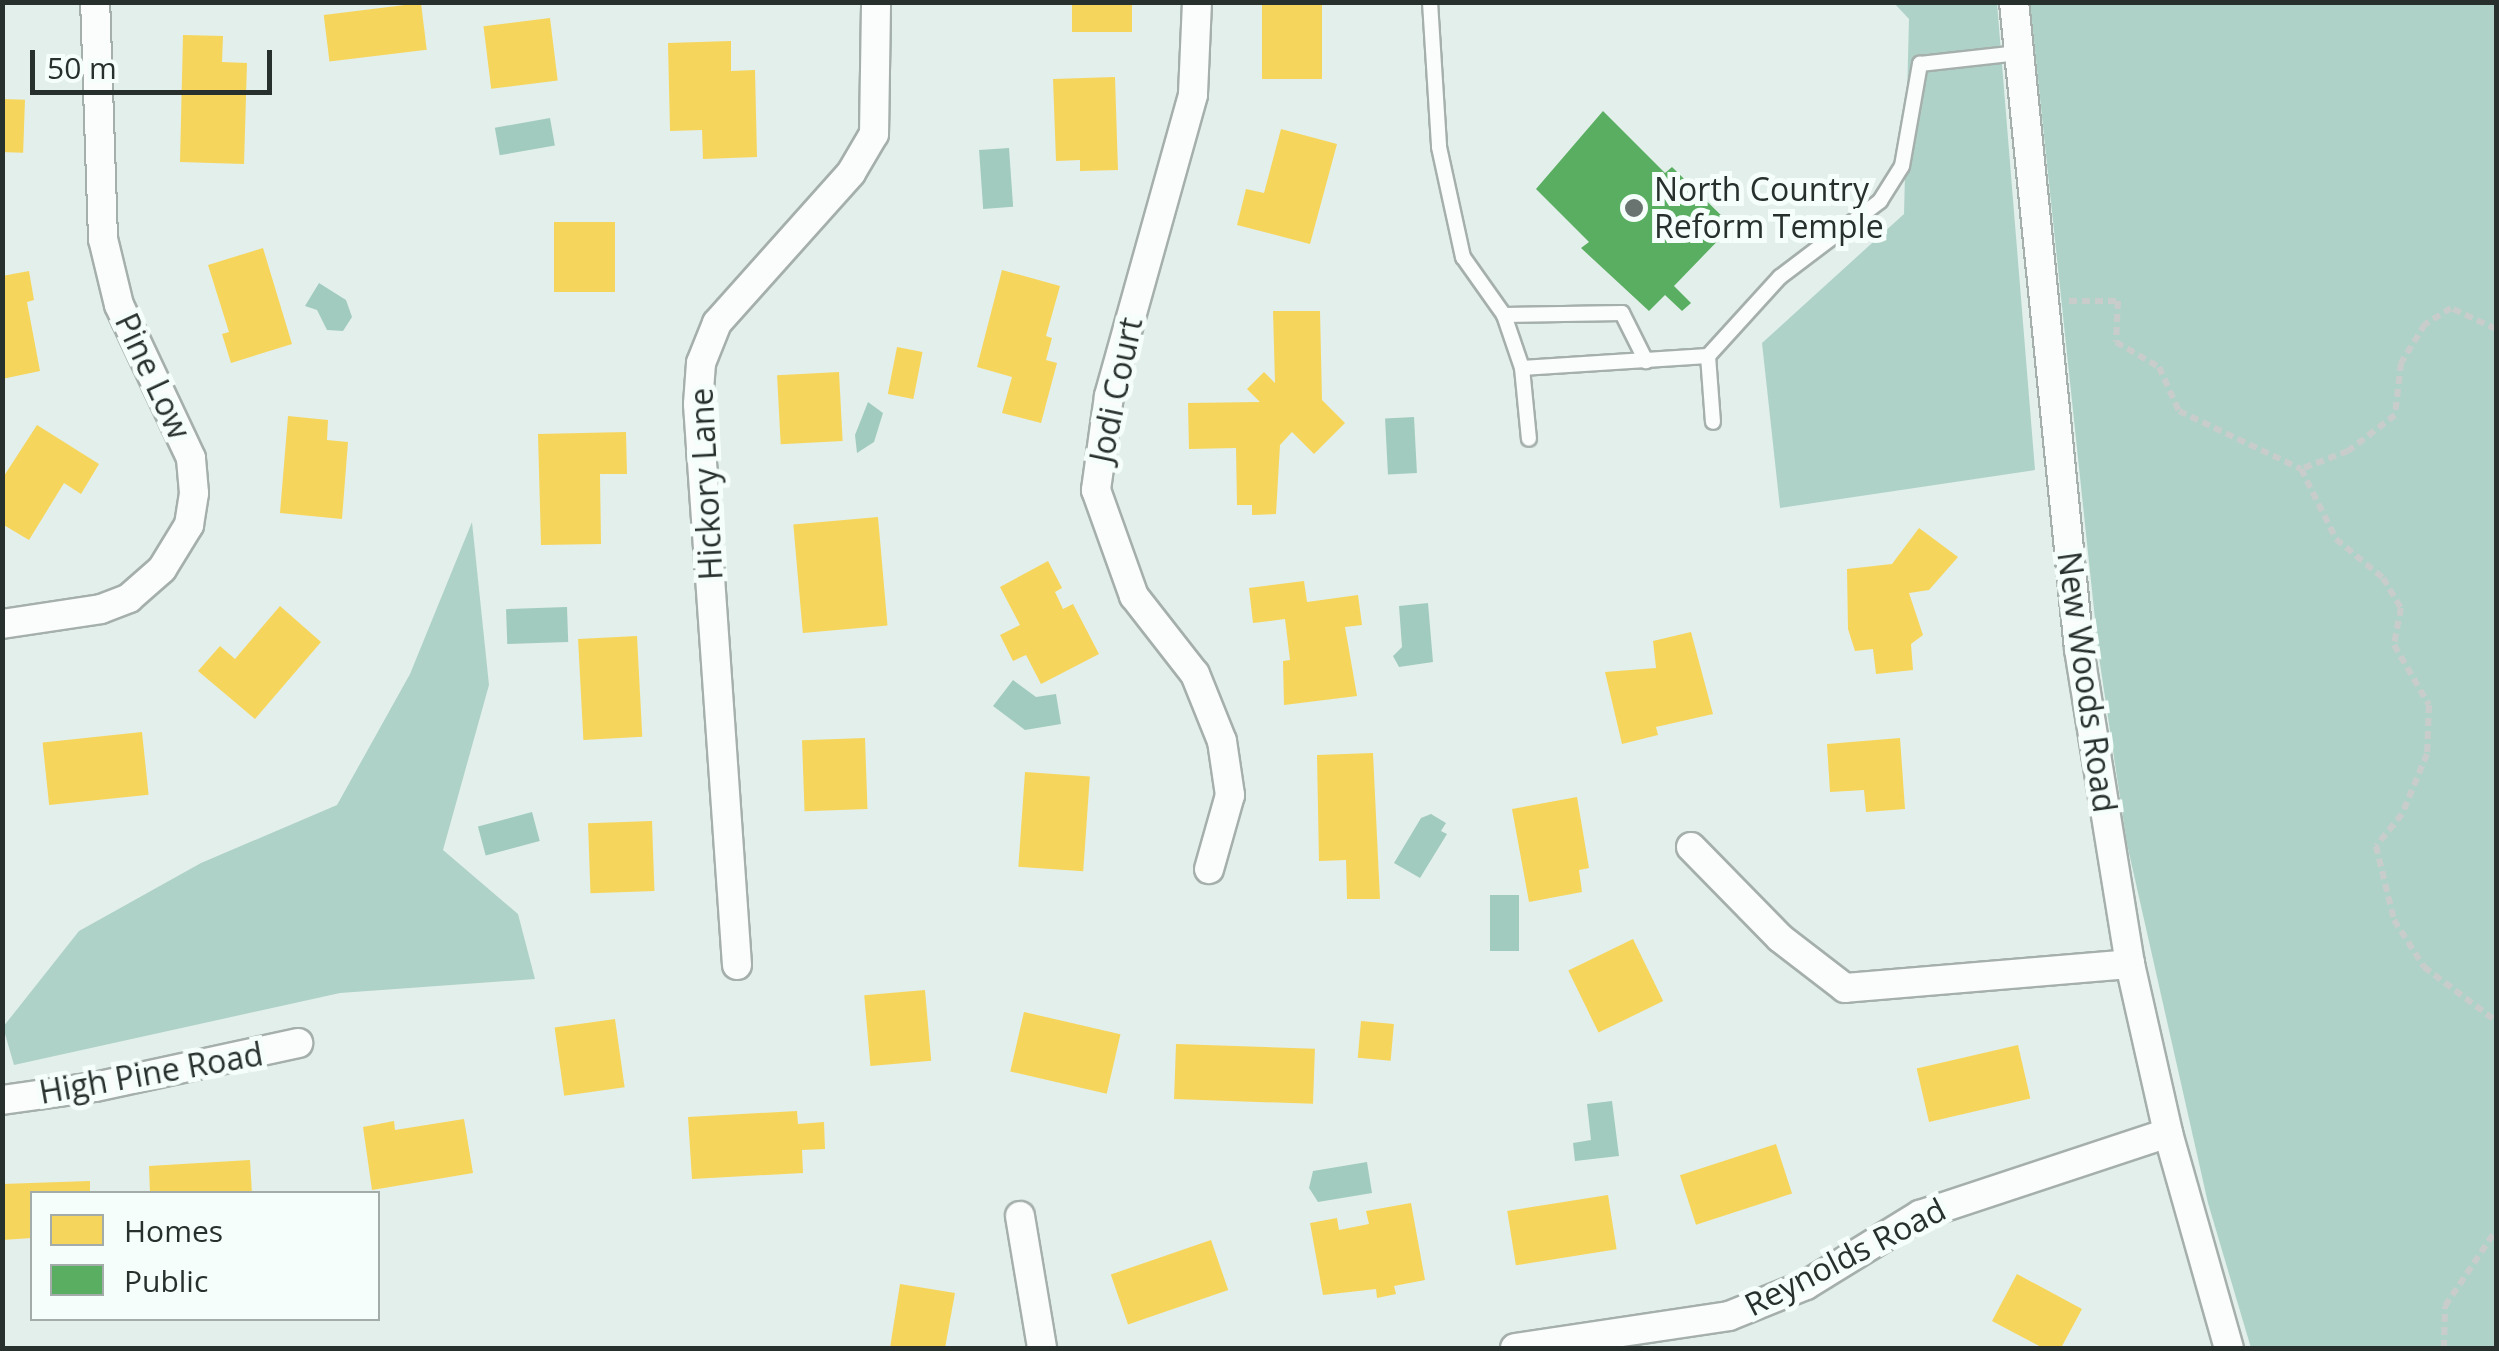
<!DOCTYPE html>
<style>
body{margin:0}
#map{position:relative;width:2499px;height:1351px;overflow:hidden;background:#e3efeb;font-family:"Open Sans",sans-serif}
div>[style]{position:absolute}
[style*='--x']{left:calc(var(--x)*1px);top:calc(var(--y)*1px);width:calc(var(--w)*1px);rotate:calc(var(--a)*1deg)}
.forest>*{inset:0;background:#afd2c8}
.water>*{inset:0;background:#a2cbbf;transform-origin:0 0}
.homes>*{inset:0;background:#f6d55c;transform-origin:0 0}
.public>*{inset:0;background:#5aae61}
.path>*{height:6px;margin-top:-3px;transform-origin:0;background:repeating-linear-gradient(90deg,#c8cdcc 0 8px,transparent 0 13px)}
.roads{filter:drop-shadow(2px 0 #a5afab) drop-shadow(-2px 0 #a5afab) drop-shadow(0 2px #a5afab) drop-shadow(0 -2px #a5afab)}
.service>*{height:14px;margin:-7px;padding:0 7px;transform-origin:7px;border-radius:7px;background:#fbfdfc}
.minor>*{height:28px;margin:-14px;padding:0 14px;transform-origin:14px;border-radius:14px;background:#fbfdfc}
.dots>*{width:28px;height:28px;translate:-50% -50%;box-sizing:border-box;border:5px solid #f5fefb;border-radius:50%}
span{translate:-50% -50%;white-space:nowrap;text-align:center;line-height:1.15;-webkit-text-stroke:10px #f5fefb;paint-order:stroke}
.poi-label{font-size:32px;color:#28302e}
.left{translate:0 -50%;text-align:left}
.street-label{font-size:32px;color:#28302e}
.frame{position:absolute;inset:0;border:5px solid #28302e;pointer-events:none}
.legend{position:absolute;left:30px;top:1191px;width:350px;height:130px;box-sizing:border-box;background:#f5fefb;border:2px solid #a3aca9;margin:0;padding:12px 18px;list-style:none;font-size:30px;color:#28302e}
.legend li{display:flex;align-items:center;gap:20px;height:50px}
.legend b{width:50px;border:2px solid #a3aca9}
.scale{position:absolute;left:30px;top:50px;width:242px;height:45px;box-sizing:border-box;border:5px solid #28302e;border-top:0;padding-left:12px;font-size:30px;line-height:35px;white-space:nowrap;color:#28302e;-webkit-text-stroke:8px #f5fefb;paint-order:stroke}
</style>
<div id="map">
<div class="forest">
<div style="clip-path:polygon(1894px 3px,1997px 3px,2035px 470px,1780px 508px,1762px 343px,1904px 214px,1909px 19px)"></div>
<div style="clip-path:polygon(2030px 3px,2496px 3px,2496px 1348px,2251px 1348px,2208px 1203px,2127px 844px,2099px 657px)"></div>
<div style="clip-path:polygon(472px 522px,489px 685px,443px 850px,518px 914px,535px 979px,340px 993px,14px 1065px,3px 1027px,79px 931px,201px 863px,337px 805px,410px 674px)"></div>
</div>
<div class="water">
<div style="left:550px;top:118px;width:28px;height:56px;rotate:80deg"></div>
<div style="left:1009px;top:148px;width:59px;height:30px;rotate:86deg"></div>
<div style="clip-path:polygon(319px 283px,346px 300px,352px 317px,343px 331px,327px 330px,317px 310px,305px 306px)"></div>
<div style="clip-path:polygon(868px 402px,883px 413px,874px 442px,857px 453px,855px 435px)"></div>
<div style="left:1414px;top:417px;width:56px;height:29px;rotate:87deg"></div>
<div style="clip-path:polygon(1428px 603px,1433px 662px,1399px 667px,1393px 656px,1402px 647px,1399px 606px)"></div>
<div style="left:567px;top:607px;width:35px;height:61px;rotate:88deg"></div>
<div style="clip-path:polygon(1013px 680px,1036px 697px,1056px 694px,1061px 724px,1025px 730px,993px 706px)"></div>
<div style="left:532px;top:812px;width:30px;height:56px;rotate:75deg"></div>
<div style="clip-path:polygon(1431px 814px,1446px 823px,1441px 831px,1447px 834px,1420px 878px,1394px 863px,1421px 818px)"></div>
<div style="left:1490px;top:895px;width:29px;height:56px"></div>
<div style="clip-path:polygon(1612px 1101px,1619px 1156px,1575px 1161px,1573px 1143px,1591px 1140px,1587px 1104px)"></div>
<div style="clip-path:polygon(1367px 1162px,1372px 1193px,1318px 1202px,1309px 1188px,1313px 1171px)"></div>
</div>
<div class="homes">
<div style="left:1072px;top:2px;width:60px;height:30px"></div>
<div style="left:1262px;top:2px;width:60px;height:77px"></div>
<div style="left:421px;top:3px;width:47px;height:98px;rotate:83deg"></div>
<div style="left:550px;top:18px;width:63px;height:67px;rotate:83deg"></div>
<div style="clip-path:polygon(183px 35px,223px 36px,222px 62px,247px 63px,244px 164px,180px 162px)"></div>
<div style="clip-path:polygon(731px 41px,731px 71px,755px 70px,757px 157px,703px 159px,702px 130px,670px 131px,668px 43px)"></div>
<div style="clip-path:polygon(1115px 77px,1118px 170px,1080px 171px,1080px 160px,1056px 161px,1053px 79px)"></div>
<div style="left:2px;top:99px;width:23px;height:53px;rotate:2deg"></div>
<div style="clip-path:polygon(1281px 129px,1337px 144px,1310px 244px,1237px 225px,1246px 189px,1264px 193px)"></div>
<div style="left:554px;top:222px;width:61px;height:70px"></div>
<div style="clip-path:polygon(263px 248px,292px 344px,231px 363px,222px 334px,229px 332px,208px 265px)"></div>
<div style="clip-path:polygon(1002px 270px,1060px 286px,1046px 336px,1052px 338px,1046px 360px,1057px 363px,1041px 423px,1002px 413px,1012px 377px,977px 367px)"></div>
<div style="clip-path:polygon(29px 271px,34px 300px,27px 302px,40px 371px,2px 379px,2px 276px)"></div>
<div style="clip-path:polygon(1273px 311px,1320px 311px,1322px 400px,1345px 423px,1314px 454px,1292px 432px,1280px 445px,1276px 514px,1252px 515px,1252px 505px,1237px 505px,1236px 448px,1189px 449px,1188px 403px,1260px 402px,1247px 389px,1264px 372px,1275px 383px)"></div>
<div style="left:897px;top:347px;width:26px;height:48px;rotate:11deg"></div>
<div style="left:839px;top:372px;width:69px;height:62px;rotate:87deg"></div>
<div style="clip-path:polygon(288px 416px,328px 420px,327px 440px,348px 442px,342px 519px,280px 513px)"></div>
<div style="clip-path:polygon(37px 425px,99px 464px,81px 494px,64px 483px,29px 540px,2px 524px,2px 479px)"></div>
<div style="clip-path:polygon(626px 432px,627px 474px,600px 474px,601px 544px,541px 545px,538px 434px)"></div>
<div style="left:878px;top:517px;width:109px;height:85px;rotate:85deg"></div>
<div style="clip-path:polygon(1919px 528px,1958px 557px,1929px 590px,1909px 593px,1923px 635px,1911px 644px,1913px 670px,1876px 674px,1873px 649px,1855px 651px,1848px 629px,1847px 569px,1892px 564px)"></div>
<div style="clip-path:polygon(1048px 561px,1062px 588px,1055px 592px,1063px 609px,1073px 604px,1099px 654px,1041px 684px,1026px 655px,1013px 661px,1000px 635px,1020px 625px,1000px 587px)"></div>
<div style="clip-path:polygon(1304px 581px,1307px 602px,1358px 595px,1362px 625px,1345px 627px,1357px 696px,1284px 705px,1283px 661px,1290px 660px,1285px 619px,1253px 623px,1249px 588px)"></div>
<div style="clip-path:polygon(280px 606px,321px 642px,255px 719px,198px 671px,220px 646px,235px 659px)"></div>
<div style="clip-path:polygon(1691px 632px,1713px 714px,1656px 727px,1658px 735px,1622px 744px,1605px 672px,1656px 668px,1653px 641px)"></div>
<div style="left:637px;top:636px;width:101px;height:59px;rotate:87deg"></div>
<div style="left:142px;top:732px;width:63px;height:100px;rotate:84deg"></div>
<div style="left:865px;top:738px;width:71px;height:63px;rotate:88deg"></div>
<div style="clip-path:polygon(1900px 738px,1905px 809px,1866px 812px,1864px 790px,1830px 792px,1827px 744px)"></div>
<div style="clip-path:polygon(1373px 753px,1380px 899px,1347px 899px,1346px 860px,1319px 861px,1317px 755px)"></div>
<div style="left:1025px;top:772px;width:65px;height:95px;rotate:4deg"></div>
<div style="clip-path:polygon(1577px 797px,1589px 868px,1579px 870px,1582px 892px,1529px 902px,1512px 809px)"></div>
<div style="left:652px;top:821px;width:70px;height:64px;rotate:88deg"></div>
<div style="left:1633px;top:939px;width:69px;height:72px;rotate:64deg"></div>
<div style="left:925px;top:990px;width:71px;height:61px;rotate:85deg"></div>
<div style="left:1024px;top:1012px;width:99px;height:61px;rotate:13deg"></div>
<div style="left:615px;top:1019px;width:69px;height:61px;rotate:82deg"></div>
<div style="left:1361px;top:1021px;width:33px;height:37px;rotate:5deg"></div>
<div style="left:1176px;top:1044px;width:139px;height:55px;rotate:2deg"></div>
<div style="left:2018px;top:1045px;width:55px;height:104px;rotate:77deg"></div>
<div style="clip-path:polygon(797px 1111px,798px 1124px,824px 1122px,825px 1149px,802px 1150px,803px 1173px,692px 1179px,688px 1117px)"></div>
<div style="clip-path:polygon(464px 1119px,473px 1173px,372px 1190px,363px 1127px,394px 1121px,395px 1130px)"></div>
<div style="left:1776px;top:1144px;width:52px;height:101px;rotate:72deg"></div>
<div style="clip-path:polygon(250px 1160px,252px 1194px,150px 1194px,149px 1166px)"></div>
<div style="clip-path:polygon(90px 1181px,90px 1194px,32px 1194px,32px 1238px,2px 1240px,2px 1184px)"></div>
<div style="left:1608px;top:1195px;width:55px;height:102px;rotate:81deg"></div>
<div style="clip-path:polygon(1411px 1203px,1425px 1280px,1394px 1286px,1396px 1294px,1377px 1298px,1376px 1289px,1323px 1295px,1310px 1223px,1337px 1218px,1339px 1230px,1369px 1224px,1366px 1211px)"></div>
<div style="left:1211px;top:1240px;width:53px;height:106px;rotate:71deg"></div>
<div style="clip-path:polygon(2017px 1274px,2082px 1309px,2061px 1348px,2043px 1348px,1992px 1321px)"></div>
<div style="clip-path:polygon(900px 1284px,955px 1293px,945px 1348px,890px 1348px)"></div>
</div>
<div class="public">
<div style="clip-path:polygon(1603px 111px,1665px 173px,1672px 167px,1732px 226px,1674px 286px,1691px 303px,1682px 311px,1665px 295px,1649px 311px,1581px 248px,1589px 242px,1536px 189px)"></div>
</div>
<div class="path">
<div style="--x:2069;--y:301;--w:49;--a:0"></div>
<div style="--x:2118;--y:301;--w:41;--a:92.8"></div>
<div style="--x:2116;--y:342;--w:50;--a:30.2"></div>
<div style="--x:2159;--y:367;--w:48;--a:65.6"></div>
<div style="--x:2179;--y:411;--w:135;--a:25.4"></div>
<div style="--x:2496;--y:329;--w:50;--a:-155"></div>
<div style="--x:2451;--y:308;--w:31;--a:148"></div>
<div style="--x:2425;--y:324;--w:46;--a:121.6"></div>
<div style="--x:2401;--y:363;--w:52;--a:96.6"></div>
<div style="--x:2395;--y:415;--w:59;--a:142.5"></div>
<div style="--x:2348;--y:451;--w:50;--a:159"></div>
<div style="--x:2301;--y:469;--w:78;--a:63.4"></div>
<div style="--x:2336;--y:539;--w:61;--a:39.7"></div>
<div style="--x:2383;--y:578;--w:35;--a:59"></div>
<div style="--x:2401;--y:608;--w:38;--a:101"></div>
<div style="--x:2394;--y:645;--w:69;--a:59.7"></div>
<div style="--x:2429;--y:705;--w:49;--a:92.3"></div>
<div style="--x:2427;--y:754;--w:65;--a:112.6"></div>
<div style="--x:2402;--y:814;--w:41;--a:129.1"></div>
<div style="--x:2376;--y:846;--w:76;--a:76.3"></div>
<div style="--x:2394;--y:920;--w:56;--a:57.4"></div>
<div style="--x:2424;--y:967;--w:90;--a:36.9"></div>
<div style="--x:2444;--y:1348;--w:42;--a:-88.6"></div>
<div style="--x:2445;--y:1306;--w:92;--a:-56.1"></div>
</div>
<div class="roads">
<div class="service">
<div style="--x:1430;--y:2;--w:145;--a:86.4"></div>
<div style="--x:1439;--y:147;--w:113;--a:77.7"></div>
<div style="--x:1463;--y:257;--w:71;--a:54.7"></div>
<div style="--x:1504;--y:315;--w:56;--a:71.2"></div>
<div style="--x:1522;--y:368;--w:186;--a:-3.7"></div>
<div style="--x:1708;--y:356;--w:107;--a:-47.7"></div>
<div style="--x:1780;--y:277;--w:126;--a:-37.2"></div>
<div style="--x:1880;--y:201;--w:41;--a:-57.8"></div>
<div style="--x:1902;--y:166;--w:104;--a:-80"></div>
<div style="--x:1920;--y:64;--w:99;--a:-6.4"></div>
<div style="--x:1504;--y:315;--w:118;--a:-1"></div>
<div style="--x:1622;--y:313;--w:54;--a:63.4"></div>
<div style="--x:1708;--y:356;--w:66;--a:85.7"></div>
<div style="--x:1522;--y:368;--w:71;--a:84.4"></div>
</div>
<div class="minor">
<div style="--x:1197;--y:2;--w:93;--a:92.5"></div>
<div style="--x:1193;--y:95;--w:313;--a:105.6"></div>
<div style="--x:1109;--y:396;--w:95;--a:97.9"></div>
<div style="--x:1096;--y:490;--w:113;--a:70.3"></div>
<div style="--x:1134;--y:596;--w:99;--a:52"></div>
<div style="--x:1195;--y:674;--w:72;--a:68.1"></div>
<div style="--x:1222;--y:741;--w:55;--a:81.6"></div>
<div style="--x:1230;--y:795;--w:77;--a:105.8"></div>
<div style="--x:2014;--y:2;--w:650;--a:84.26"></div>
<div style="--x:2079;--y:649;--w:319;--a:80.8"></div>
<div style="--x:2130;--y:964;--w:173;--a:77.3"></div>
<div style="--x:2168;--y:1133;--w:223;--a:74.2"></div>
<div style="--x:2;--y:624;--w:100;--a:-8.6"></div>
<div style="--x:101;--y:609;--w:30;--a:-21"></div>
<div style="--x:129;--y:598;--w:44;--a:-41.3"></div>
<div style="--x:162;--y:569;--w:52;--a:-58.5"></div>
<div style="--x:189;--y:525;--w:32;--a:-81"></div>
<div style="--x:194;--y:493;--w:35;--a:-95"></div>
<div style="--x:191;--y:458;--w:169;--a:-115.2"></div>
<div style="--x:119;--y:305;--w:68;--a:-103.6"></div>
<div style="--x:103;--y:239;--w:237;--a:-91.9"></div>
<div style="--x:1691;--y:847;--w:127;--a:45.6"></div>
<div style="--x:1780;--y:938;--w:82;--a:37.6"></div>
<div style="--x:1845;--y:988;--w:286;--a:-4.8"></div>
<div style="--x:737;--y:965;--w:562;--a:-93.98"></div>
<div style="--x:698;--y:404;--w:41;--a:-85.8"></div>
<div style="--x:701;--y:363;--w:43;--a:-68.2"></div>
<div style="--x:717;--y:323;--w:201;--a:-48.2"></div>
<div style="--x:851;--y:173;--w:45;--a:-59.5"></div>
<div style="--x:874;--y:134;--w:132;--a:-89.1"></div>
<div style="--x:2;--y:1100;--w:94;--a:-8"></div>
<div style="--x:95;--y:1087;--w:208;--a:-12.2"></div>
<div style="--x:1020;--y:1216;--w:134;--a:80.5"></div>
<div style="--x:1515;--y:1348;--w:216;--a:-8.5"></div>
<div style="--x:1729;--y:1316;--w:83;--a:-21.9"></div>
<div style="--x:1806;--y:1285;--w:134;--a:-31.6"></div>
<div style="--x:1920;--y:1215;--w:261;--a:-18.3"></div>
</div>
</div>
<div class="dots">
<div style="left:1634px;top:208px;background:#697370"></div>
</div>
<div class="poi-label">
<span class="left" style="left:1654px;top:208px">North Country<br>Reform Temple</span>
</div>
<div class="street-label">
<span style="left:153px;top:376px;rotate:65deg">Pine Low</span>
<span style="left:1116px;top:390px;rotate:-78deg">Jodi Court</span>
<span style="left:706px;top:484px;rotate:-93deg">Hickory Lane</span>
<span style="left:2087px;top:682px;rotate:82deg">New Woods Road</span>
<span style="left:151px;top:1073px;rotate:-10deg">High Pine Road</span>
<span style="left:1845px;top:1257px;rotate:-27deg">Reynolds Road</span>
</div>
<div class="frame"></div>
<ul class="legend">
<li><b style="height:28px;background:#f6d55c"></b>Homes</li>
<li><b style="height:28px;background:#5aae61"></b>Public</li>
</ul>
<div class="scale">50 m</div>
</div>
